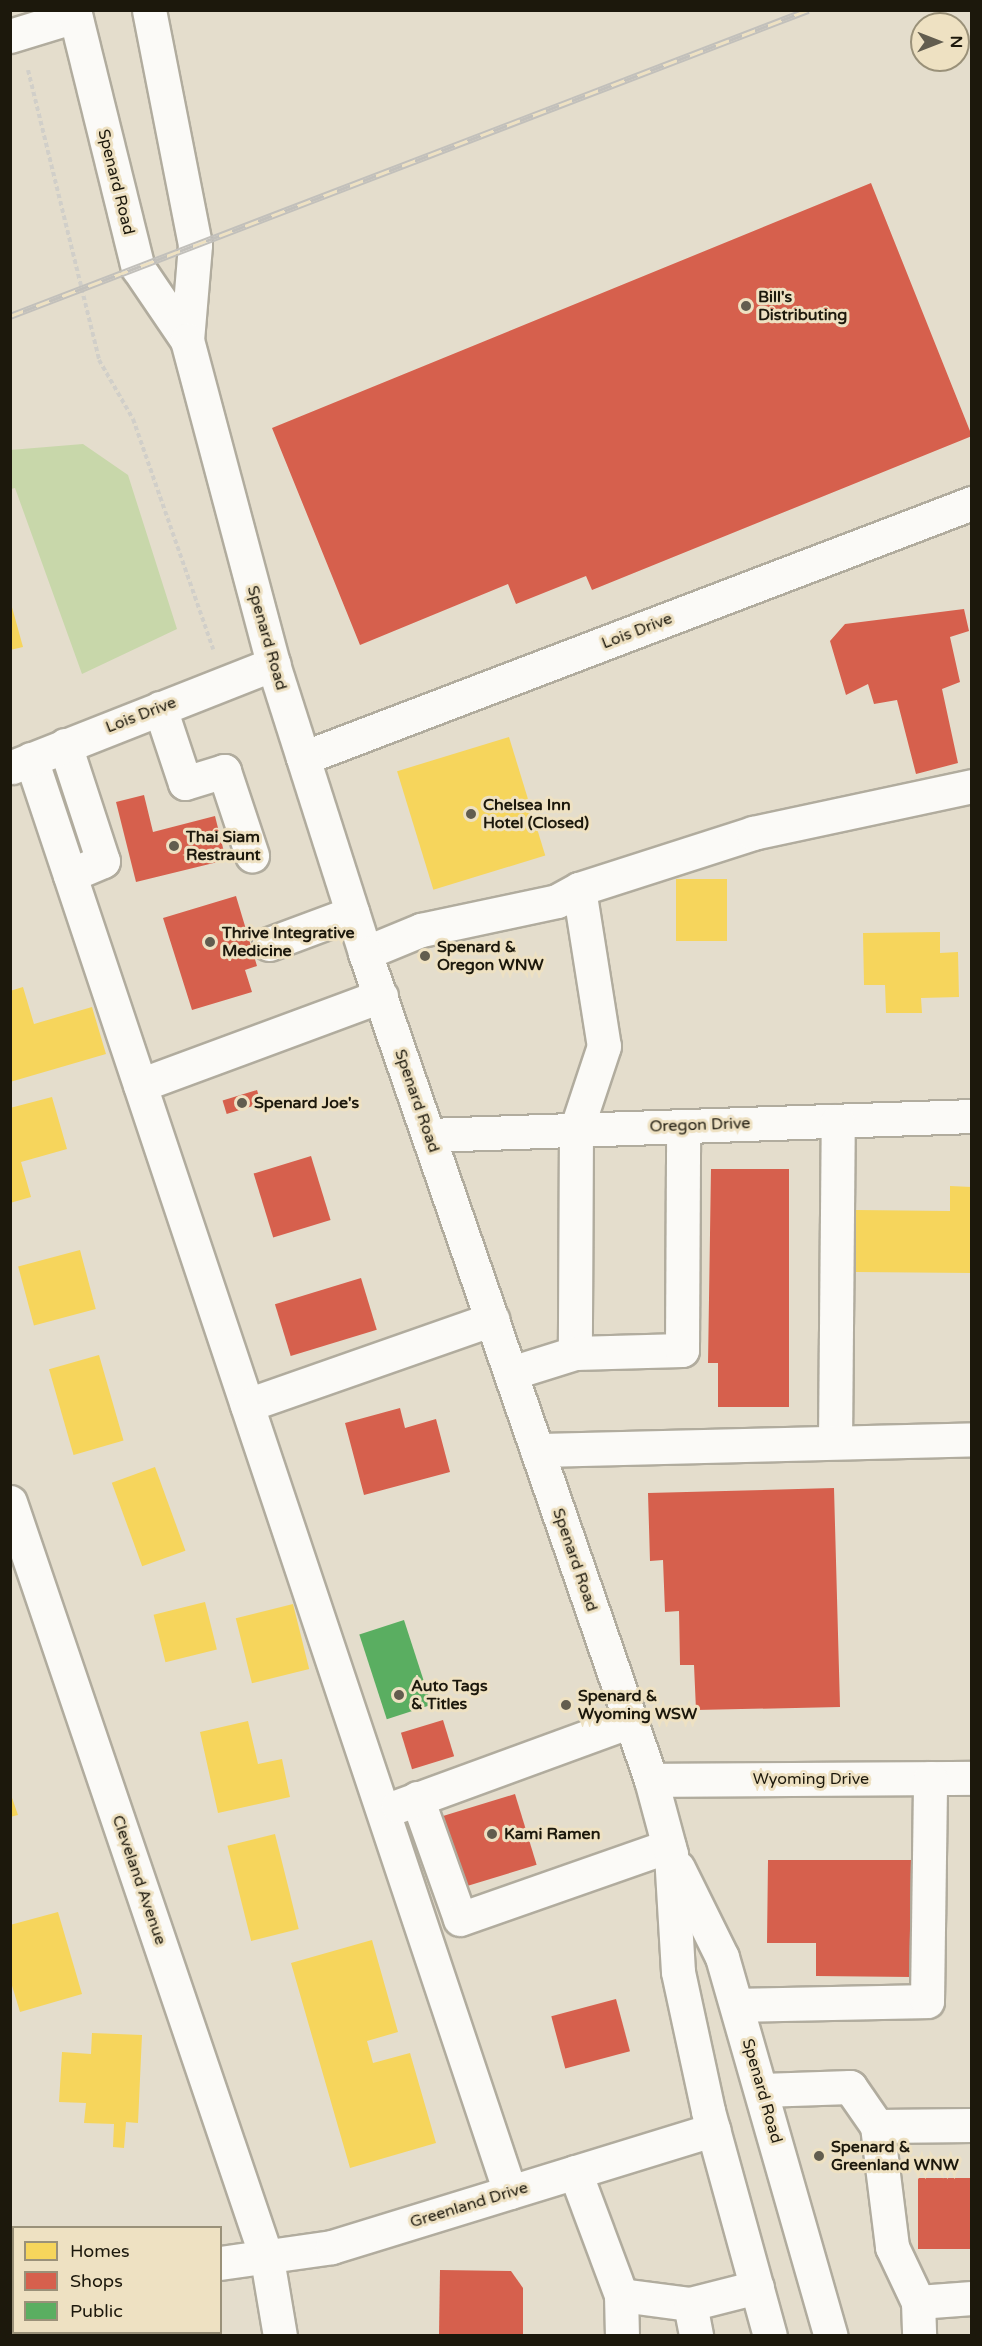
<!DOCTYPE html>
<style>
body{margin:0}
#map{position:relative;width:982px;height:2346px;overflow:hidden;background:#e4ddcc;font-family:"Varela Round",sans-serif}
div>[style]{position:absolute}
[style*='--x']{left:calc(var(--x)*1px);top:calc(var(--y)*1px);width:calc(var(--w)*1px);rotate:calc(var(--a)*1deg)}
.green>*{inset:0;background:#c8d7aa}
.homes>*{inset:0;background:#f6d55c;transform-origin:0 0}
.shops>*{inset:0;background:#d6604d;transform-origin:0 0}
.public>*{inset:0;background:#5aae61;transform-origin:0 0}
.path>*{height:4px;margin-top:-2px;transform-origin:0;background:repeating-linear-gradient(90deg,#d1cfc9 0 4.5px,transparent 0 7.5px)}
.roads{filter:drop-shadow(2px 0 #b1ac9e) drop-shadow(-2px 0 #b1ac9e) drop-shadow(0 2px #b1ac9e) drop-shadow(0 -2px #b1ac9e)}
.minor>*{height:33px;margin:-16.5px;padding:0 16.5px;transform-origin:16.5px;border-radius:16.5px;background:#fbfaf7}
.major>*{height:33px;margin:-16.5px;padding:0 16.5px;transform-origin:16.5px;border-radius:16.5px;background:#fbfaf7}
.rail>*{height:7px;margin-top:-3.5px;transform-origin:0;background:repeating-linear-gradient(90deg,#eee1c2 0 14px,#c2c0bb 0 28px);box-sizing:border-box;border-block:2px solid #c2c0bb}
.dots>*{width:16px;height:16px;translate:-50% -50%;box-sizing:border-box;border:3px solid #eee1c2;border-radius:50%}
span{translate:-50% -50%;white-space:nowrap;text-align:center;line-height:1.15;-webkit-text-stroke:6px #eee1c2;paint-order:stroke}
.street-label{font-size:16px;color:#1c180c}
.poi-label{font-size:16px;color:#1c180c;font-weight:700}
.left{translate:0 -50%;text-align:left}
.frame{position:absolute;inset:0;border:12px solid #1c180c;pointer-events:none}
.legend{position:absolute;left:12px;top:2226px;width:210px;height:108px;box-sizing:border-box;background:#eee1c2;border:2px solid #9a9179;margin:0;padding:8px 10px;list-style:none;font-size:18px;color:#1c180c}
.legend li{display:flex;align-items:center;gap:12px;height:30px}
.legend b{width:30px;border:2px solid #9a9179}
.north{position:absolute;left:910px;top:12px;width:60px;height:60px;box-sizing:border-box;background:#eee1c2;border:2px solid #9a9179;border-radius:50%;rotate:90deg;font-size:16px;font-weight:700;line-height:24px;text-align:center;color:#1c180c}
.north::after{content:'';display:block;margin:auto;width:21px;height:27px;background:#625d4f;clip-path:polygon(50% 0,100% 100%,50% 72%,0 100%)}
</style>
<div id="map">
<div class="green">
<div style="clip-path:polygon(83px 444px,128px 475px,177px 629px,82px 674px,15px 488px,11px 489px,10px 450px)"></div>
</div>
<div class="homes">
<div style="clip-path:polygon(10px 600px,23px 647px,10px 650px)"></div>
<div style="left:509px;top:737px;width:124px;height:117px;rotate:73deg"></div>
<div style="left:676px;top:879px;width:51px;height:62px"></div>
<div style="clip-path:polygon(940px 932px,940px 953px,958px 952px,959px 997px,921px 998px,922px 1013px,886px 1013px,885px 985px,864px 985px,863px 933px)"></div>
<div style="clip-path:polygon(23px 987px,34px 1024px,92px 1007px,106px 1054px,10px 1082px,10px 991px)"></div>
<div style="clip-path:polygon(52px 1097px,67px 1149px,21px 1162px,31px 1197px,10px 1203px,10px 1108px)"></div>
<div style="clip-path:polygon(950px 1186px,972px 1187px,972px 1273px,856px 1272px,856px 1210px,950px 1211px)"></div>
<div style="left:80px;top:1250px;width:61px;height:64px;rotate:75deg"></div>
<div style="left:99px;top:1355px;width:89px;height:52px;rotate:74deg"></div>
<div style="left:155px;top:1467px;width:89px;height:46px;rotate:70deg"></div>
<div style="left:205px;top:1602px;width:49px;height:53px;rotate:76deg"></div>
<div style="left:293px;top:1604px;width:67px;height:59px;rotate:76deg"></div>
<div style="clip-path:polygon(248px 1721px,258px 1764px,282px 1759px,290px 1797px,218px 1813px,200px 1732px)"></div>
<div style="clip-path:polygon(10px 1792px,18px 1815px,10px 1817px)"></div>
<div style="left:275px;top:1834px;width:98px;height:49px;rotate:76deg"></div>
<div style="clip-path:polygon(58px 1912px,82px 1994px,20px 2012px,10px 1979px,10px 1925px)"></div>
<div style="clip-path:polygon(372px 1940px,398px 2032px,367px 2041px,373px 2063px,410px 2053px,436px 2143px,350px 2168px,291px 1963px)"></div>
<div style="clip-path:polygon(92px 2033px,142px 2035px,138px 2123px,126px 2122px,124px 2148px,113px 2147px,114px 2124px,84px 2123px,86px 2103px,59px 2102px,62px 2052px,91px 2054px)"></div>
</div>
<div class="shops">
<div style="clip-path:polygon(871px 183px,972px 436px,592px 590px,586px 576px,516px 604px,508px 584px,360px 645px,272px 428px)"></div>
<div style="clip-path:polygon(964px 609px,969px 631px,950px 637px,960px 682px,942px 689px,958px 763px,916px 774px,897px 700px,874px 704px,868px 684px,846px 695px,830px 641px,845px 624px)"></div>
<div style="clip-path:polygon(144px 795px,153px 832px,215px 816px,226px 860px,136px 882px,116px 802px)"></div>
<div style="clip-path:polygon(236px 896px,257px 966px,245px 970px,252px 992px,192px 1010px,163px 918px)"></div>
<div style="left:257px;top:1090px;width:14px;height:36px;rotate:73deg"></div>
<div style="left:311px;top:1156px;width:67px;height:60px;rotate:73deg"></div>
<div style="clip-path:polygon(711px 1169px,789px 1169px,789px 1407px,718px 1407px,718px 1363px,708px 1363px)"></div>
<div style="left:361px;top:1278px;width:54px;height:90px;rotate:73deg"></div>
<div style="clip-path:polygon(400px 1408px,405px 1428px,436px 1419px,450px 1472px,364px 1495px,345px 1423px)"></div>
<div style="clip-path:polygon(834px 1488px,840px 1707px,696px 1710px,694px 1665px,680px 1665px,679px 1611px,665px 1612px,663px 1560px,650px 1561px,648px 1493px)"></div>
<div style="left:443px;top:1720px;width:38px;height:44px;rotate:73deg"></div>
<div style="left:515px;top:1794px;width:74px;height:77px;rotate:73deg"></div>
<div style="clip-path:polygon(768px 1860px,911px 1860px,912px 1977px,816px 1976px,816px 1943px,767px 1943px)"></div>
<div style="left:616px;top:1999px;width:54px;height:67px;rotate:75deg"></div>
<div style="left:918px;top:2178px;width:54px;height:71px"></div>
<div style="clip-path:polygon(440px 2270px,511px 2271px,523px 2288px,523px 2336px,439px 2336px)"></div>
</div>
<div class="public">
<div style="left:404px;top:1620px;width:89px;height:47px;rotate:72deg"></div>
</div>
<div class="path">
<div style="--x:28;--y:70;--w:299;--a:76.2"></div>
<div style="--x:99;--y:360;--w:68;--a:60"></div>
<div style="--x:133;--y:419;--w:244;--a:70.8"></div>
</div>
<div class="roads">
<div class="minor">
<div style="--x:10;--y:36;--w:68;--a:-17.1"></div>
<div style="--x:160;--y:708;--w:79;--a:71.6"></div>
<div style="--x:185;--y:783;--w:41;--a:-17.1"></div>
<div style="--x:224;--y:771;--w:89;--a:71.6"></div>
<div style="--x:65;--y:745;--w:122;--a:71.9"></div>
<div style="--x:103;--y:861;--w:36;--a:157"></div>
<div style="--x:303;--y:758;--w:716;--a:-20.87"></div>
<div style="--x:31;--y:759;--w:1511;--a:71.52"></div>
<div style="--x:12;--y:767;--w:281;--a:-21.5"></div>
<div style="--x:579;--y:889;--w:183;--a:-17.8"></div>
<div style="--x:753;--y:833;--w:224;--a:-12.1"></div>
<div style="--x:269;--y:944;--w:89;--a:-20.5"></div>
<div style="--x:365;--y:953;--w:61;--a:-22.3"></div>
<div style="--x:421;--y:930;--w:139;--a:-12"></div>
<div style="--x:557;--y:901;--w:25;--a:-29"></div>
<div style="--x:579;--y:889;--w:159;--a:81"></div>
<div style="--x:604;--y:1046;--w:89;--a:108.4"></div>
<div style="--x:576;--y:1130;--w:223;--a:90.3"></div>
<div style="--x:140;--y:1085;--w:257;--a:-20.3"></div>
<div style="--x:429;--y:1135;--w:543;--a:-2"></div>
<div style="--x:511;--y:1373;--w:67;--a:-17.4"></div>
<div style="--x:575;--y:1353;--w:107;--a:-1.6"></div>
<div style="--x:682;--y:1350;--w:224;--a:-89.7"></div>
<div style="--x:247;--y:1405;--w:260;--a:-19.3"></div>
<div style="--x:835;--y:1442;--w:321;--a:-89.5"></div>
<div style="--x:537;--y:1450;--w:435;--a:-1.4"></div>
<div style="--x:10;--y:1502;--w:799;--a:71.25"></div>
<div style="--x:267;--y:2259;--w:78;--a:80.4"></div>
<div style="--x:651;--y:1780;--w:321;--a:-0.4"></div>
<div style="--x:417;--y:1798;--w:128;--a:70.4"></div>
<div style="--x:460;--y:1919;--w:221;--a:-19.3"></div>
<div style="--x:398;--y:1806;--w:247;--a:-20.1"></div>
<div style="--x:737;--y:2005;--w:190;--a:-1.2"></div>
<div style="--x:927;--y:2001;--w:223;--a:-89.2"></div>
<div style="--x:762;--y:2090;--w:88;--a:-2"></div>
<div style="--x:850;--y:2087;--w:47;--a:55.3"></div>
<div style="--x:877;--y:2126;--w:122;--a:82.9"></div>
<div style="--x:892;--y:2247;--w:61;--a:64.7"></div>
<div style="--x:918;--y:2302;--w:34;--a:88"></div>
<div style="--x:877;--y:2126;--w:95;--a:-0.6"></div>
<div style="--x:575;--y:2172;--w:131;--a:69.5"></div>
<div style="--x:621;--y:2295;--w:41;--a:88.6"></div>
<div style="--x:220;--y:2263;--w:113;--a:-8.1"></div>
<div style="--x:332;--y:2247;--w:399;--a:-17.1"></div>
<div style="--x:10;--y:2267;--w:4;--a:0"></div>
<div style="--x:621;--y:2295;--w:70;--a:7.4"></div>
<div style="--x:690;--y:2304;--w:69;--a:-14.2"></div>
<div style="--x:918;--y:2302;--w:54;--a:-4.2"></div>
<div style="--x:690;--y:2304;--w:33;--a:79"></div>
<div style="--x:140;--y:2332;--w:4;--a:90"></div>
</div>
<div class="major">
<div style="--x:74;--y:10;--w:266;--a:76.1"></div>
<div style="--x:138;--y:268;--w:87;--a:55.8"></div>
<div style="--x:149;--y:10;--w:239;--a:78.9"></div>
<div style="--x:195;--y:245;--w:95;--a:94.8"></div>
<div style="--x:187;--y:340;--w:335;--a:75.1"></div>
<div style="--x:273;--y:664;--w:303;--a:72.3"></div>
<div style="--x:365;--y:953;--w:875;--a:70.92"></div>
<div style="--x:651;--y:1780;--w:77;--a:74.9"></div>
<div style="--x:671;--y:1854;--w:118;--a:86.6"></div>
<div style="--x:678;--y:1972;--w:142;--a:77.8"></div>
<div style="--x:708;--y:2111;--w:233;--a:74.6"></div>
<div style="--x:678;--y:1868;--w:99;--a:63.7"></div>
<div style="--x:722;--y:1957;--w:394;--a:74"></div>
</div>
</div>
<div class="rail">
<div style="--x:10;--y:316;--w:855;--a:-20.98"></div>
</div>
<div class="dots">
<div style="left:746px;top:306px;background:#625d4f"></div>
<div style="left:471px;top:814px;background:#625d4f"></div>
<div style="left:174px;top:846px;background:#625d4f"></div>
<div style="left:210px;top:942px;background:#625d4f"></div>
<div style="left:425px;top:956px;background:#625d4f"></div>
<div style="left:242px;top:1103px;background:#625d4f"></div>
<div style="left:399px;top:1695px;background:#625d4f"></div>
<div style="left:566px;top:1705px;background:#625d4f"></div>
<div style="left:492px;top:1834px;background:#625d4f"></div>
<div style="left:819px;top:2156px;background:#625d4f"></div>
</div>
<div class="street-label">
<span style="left:116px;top:182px;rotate:76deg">Spenard Road</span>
<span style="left:637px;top:631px;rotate:-21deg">Lois Drive</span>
<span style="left:267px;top:638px;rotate:74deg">Spenard Road</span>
<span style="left:141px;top:715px;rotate:-21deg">Lois Drive</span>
<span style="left:417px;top:1101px;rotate:71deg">Spenard Road</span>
<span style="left:700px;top:1125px;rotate:-2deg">Oregon Drive</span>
<span style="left:575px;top:1560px;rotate:71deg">Spenard Road</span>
<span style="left:811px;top:1779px">Wyoming Drive</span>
<span style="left:139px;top:1880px;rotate:71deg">Cleveland Avenue</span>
<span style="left:762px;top:2091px;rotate:74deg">Spenard Road</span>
<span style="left:469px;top:2205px;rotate:-17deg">Greenland Drive</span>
</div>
<div class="poi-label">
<span class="left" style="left:758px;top:306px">Bill's<br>Distributing</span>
<span class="left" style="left:483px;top:814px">Chelsea Inn<br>Hotel (Closed)</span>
<span class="left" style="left:186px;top:846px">Thai Siam<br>Restraunt</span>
<span class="left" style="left:222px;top:942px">Thrive Integrative<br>Medicine</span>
<span class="left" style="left:437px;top:956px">Spenard &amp;<br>Oregon WNW</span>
<span class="left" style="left:254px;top:1103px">Spenard Joe's</span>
<span class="left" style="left:411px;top:1695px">Auto Tags<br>&amp; Titles</span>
<span class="left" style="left:578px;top:1705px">Spenard &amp;<br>Wyoming WSW</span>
<span class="left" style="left:504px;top:1834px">Kami Ramen</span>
<span class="left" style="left:831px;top:2156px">Spenard &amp;<br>Greenland WNW</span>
</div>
<div class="frame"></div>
<ul class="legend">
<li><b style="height:16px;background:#f6d55c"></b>Homes</li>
<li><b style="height:16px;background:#d6604d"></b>Shops</li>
<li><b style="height:16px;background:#5aae61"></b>Public</li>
</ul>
<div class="north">N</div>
</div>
